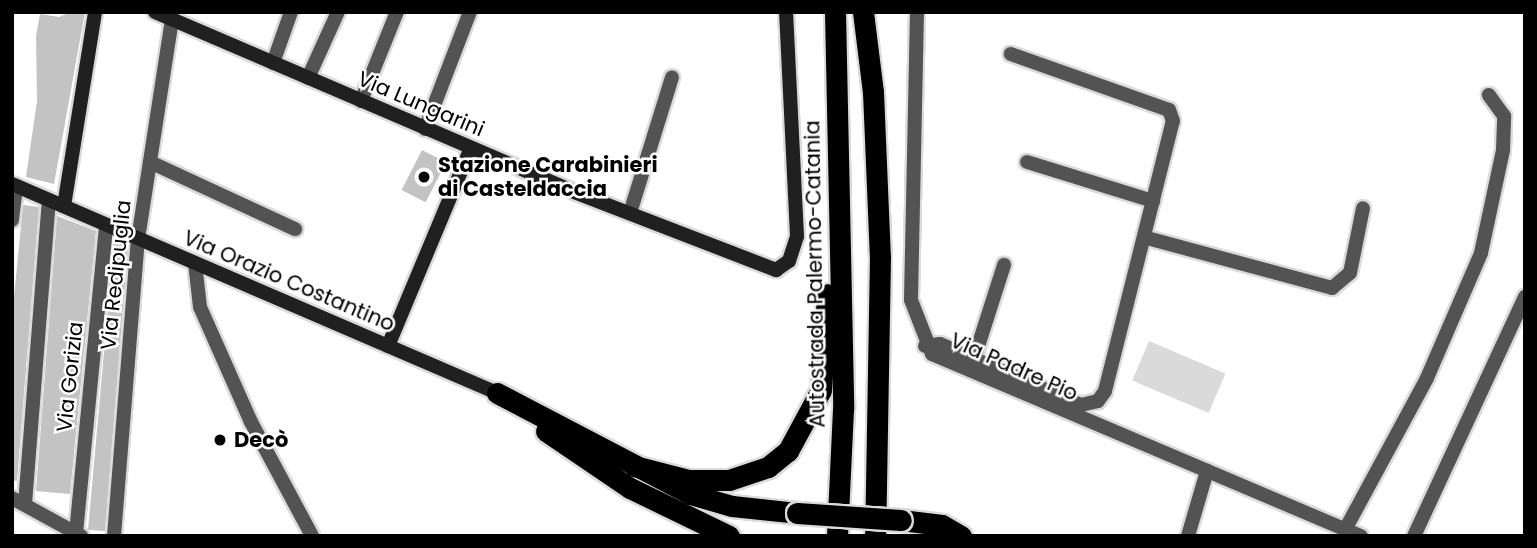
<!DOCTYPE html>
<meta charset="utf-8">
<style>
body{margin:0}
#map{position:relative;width:1537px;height:548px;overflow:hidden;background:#fff;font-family:Poppins,sans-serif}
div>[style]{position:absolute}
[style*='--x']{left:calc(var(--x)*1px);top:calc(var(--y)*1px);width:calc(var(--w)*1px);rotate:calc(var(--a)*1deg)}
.green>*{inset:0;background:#dadada;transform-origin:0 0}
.building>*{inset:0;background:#c3c3c3;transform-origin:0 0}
.roads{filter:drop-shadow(2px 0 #dbdbdb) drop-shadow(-2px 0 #dbdbdb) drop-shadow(0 2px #dbdbdb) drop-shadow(0 -2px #dbdbdb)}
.street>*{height:14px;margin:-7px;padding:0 7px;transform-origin:7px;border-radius:7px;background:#535353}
.secondary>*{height:14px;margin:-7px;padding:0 7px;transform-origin:7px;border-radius:7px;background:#202020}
.highway>*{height:21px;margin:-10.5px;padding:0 10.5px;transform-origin:10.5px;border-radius:10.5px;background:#000}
.bridges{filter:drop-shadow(2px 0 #dbdbdb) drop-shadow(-2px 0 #dbdbdb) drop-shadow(0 2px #dbdbdb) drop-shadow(0 -2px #dbdbdb)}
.highway-bridge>*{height:21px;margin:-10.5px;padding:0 10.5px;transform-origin:10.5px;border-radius:10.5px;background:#000}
.dots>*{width:19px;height:19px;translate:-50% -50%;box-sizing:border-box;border:4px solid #fff;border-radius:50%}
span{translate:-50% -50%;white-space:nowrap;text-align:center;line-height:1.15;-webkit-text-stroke:5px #fff;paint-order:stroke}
.street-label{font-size:21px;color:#000}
.poi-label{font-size:21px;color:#000;font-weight:700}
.left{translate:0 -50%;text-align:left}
.frame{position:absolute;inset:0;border:14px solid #000;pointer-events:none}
</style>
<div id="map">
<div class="green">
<div style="left:1149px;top:341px;width:83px;height:43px;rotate:23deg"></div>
</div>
<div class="building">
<div style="clip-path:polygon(71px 12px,85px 12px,54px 184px,26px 177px,37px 101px,36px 36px,40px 14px,59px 17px)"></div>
<div style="left:422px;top:150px;width:27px;height:45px;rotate:27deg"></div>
<div style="clip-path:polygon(23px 205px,39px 207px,17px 481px,12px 480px,12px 318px)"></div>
<div style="clip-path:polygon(57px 216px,96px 231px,70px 494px,36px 491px)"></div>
<div style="clip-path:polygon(114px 241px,128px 246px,105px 531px,88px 530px)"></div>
</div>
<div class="roads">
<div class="street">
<div style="--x:917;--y:12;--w:288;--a:91.2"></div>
<div style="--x:911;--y:300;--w:58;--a:68.7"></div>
<div style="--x:932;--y:354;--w:466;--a:23"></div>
<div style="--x:273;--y:63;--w:54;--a:-70.6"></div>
<div style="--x:308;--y:78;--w:72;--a:-65.6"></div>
<div style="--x:361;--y:101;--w:96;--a:-68"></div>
<div style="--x:425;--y:129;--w:125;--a:-69"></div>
<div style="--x:150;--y:162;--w:160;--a:24.8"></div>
<div style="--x:1027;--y:162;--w:132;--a:17.2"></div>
<div style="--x:630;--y:213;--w:142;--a:-72.8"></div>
<div style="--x:12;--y:220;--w:34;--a:-83"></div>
<div style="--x:1147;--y:238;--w:192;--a:15.1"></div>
<div style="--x:1332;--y:288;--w:23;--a:-40"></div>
<div style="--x:1350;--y:273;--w:66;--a:-78.7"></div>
<div style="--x:195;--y:263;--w:44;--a:83.5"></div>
<div style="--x:200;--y:307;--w:126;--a:66.1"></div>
<div style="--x:251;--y:422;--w:129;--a:61.8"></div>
<div style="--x:925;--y:346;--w:15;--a:-8"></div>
<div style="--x:940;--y:344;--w:154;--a:23.4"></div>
<div style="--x:1081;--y:405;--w:17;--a:-13"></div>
<div style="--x:1098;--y:401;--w:12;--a:-55"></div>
<div style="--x:1105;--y:391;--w:278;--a:-75.9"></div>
<div style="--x:1173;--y:121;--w:12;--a:-110"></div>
<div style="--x:1169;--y:110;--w:168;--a:-160.5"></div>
<div style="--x:974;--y:359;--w:99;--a:-72.3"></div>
<div style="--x:12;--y:498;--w:79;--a:28.8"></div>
<div style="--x:25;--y:504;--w:305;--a:-85.5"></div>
<div style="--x:1346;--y:528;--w:170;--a:-61.6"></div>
<div style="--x:1427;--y:378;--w:136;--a:-66.6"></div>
<div style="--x:1481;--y:253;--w:105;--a:-77.9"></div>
<div style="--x:1503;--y:150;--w:34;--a:-88"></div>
<div style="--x:1504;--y:116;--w:26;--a:-126"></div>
<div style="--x:76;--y:533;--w:309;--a:-84.4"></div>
<div style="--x:114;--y:536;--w:298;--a:-85.4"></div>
<div style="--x:138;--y:239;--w:222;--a:-81.2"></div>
<div style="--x:1188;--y:536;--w:68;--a:-73.7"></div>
<div style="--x:1414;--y:536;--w:264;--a:-65.1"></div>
</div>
<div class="secondary">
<div style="--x:155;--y:12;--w:456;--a:23.2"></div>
<div style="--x:574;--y:192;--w:217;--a:21.1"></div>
<div style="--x:776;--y:270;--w:16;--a:-35"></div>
<div style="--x:789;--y:261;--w:26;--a:-72"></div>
<div style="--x:797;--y:236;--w:224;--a:-92.8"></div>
<div style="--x:12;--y:184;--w:528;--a:23.31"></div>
<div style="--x:64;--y:206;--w:196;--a:-80.9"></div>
<div style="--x:388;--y:346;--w:215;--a:-67.3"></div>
</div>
<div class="highway">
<div style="--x:835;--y:12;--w:397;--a:88.8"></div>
<div style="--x:843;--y:409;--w:127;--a:92.7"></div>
<div style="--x:863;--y:12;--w:81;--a:82.9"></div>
<div style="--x:873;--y:92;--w:165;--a:87.6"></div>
<div style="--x:880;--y:257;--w:279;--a:91"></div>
<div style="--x:497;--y:393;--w:218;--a:27.6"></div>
<div style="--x:690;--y:494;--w:44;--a:15.9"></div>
<div style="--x:732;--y:506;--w:65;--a:6.1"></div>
<div style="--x:546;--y:431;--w:102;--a:34.2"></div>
<div style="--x:630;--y:488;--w:110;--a:25.9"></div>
<div style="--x:634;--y:466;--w:56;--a:14.5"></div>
<div style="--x:688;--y:480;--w:41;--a:0"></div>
<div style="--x:729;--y:480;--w:41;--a:-18.4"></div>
<div style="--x:768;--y:467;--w:26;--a:-39"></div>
<div style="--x:788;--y:451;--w:69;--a:-61.6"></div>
<div style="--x:821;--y:390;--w:96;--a:-86.4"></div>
<div style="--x:901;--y:520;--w:41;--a:7"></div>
<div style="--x:942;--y:525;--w:22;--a:30"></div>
</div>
</div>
<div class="bridges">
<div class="highway-bridge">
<div style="--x:797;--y:513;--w:104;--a:3.9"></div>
</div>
</div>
<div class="dots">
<div style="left:424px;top:177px;background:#000"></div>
<div style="left:220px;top:440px;background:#000"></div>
</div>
<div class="street-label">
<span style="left:421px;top:104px;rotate:23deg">Via Lungarini</span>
<span style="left:815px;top:274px;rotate:-91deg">Autostrada Palermo-Catania</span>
<span style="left:116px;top:275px;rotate:-84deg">Via Redipuglia</span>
<span style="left:289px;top:281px;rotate:23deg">Via Orazio Costantino</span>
<span style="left:1014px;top:367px;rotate:24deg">Via Padre Pio</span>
<span style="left:70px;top:377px;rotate:-84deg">Via Gorizia</span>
</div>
<div class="poi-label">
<span class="left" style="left:438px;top:177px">Stazione Carabinieri<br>di Casteldaccia</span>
<span class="left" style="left:234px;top:440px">Decò</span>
</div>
<div class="frame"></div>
</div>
